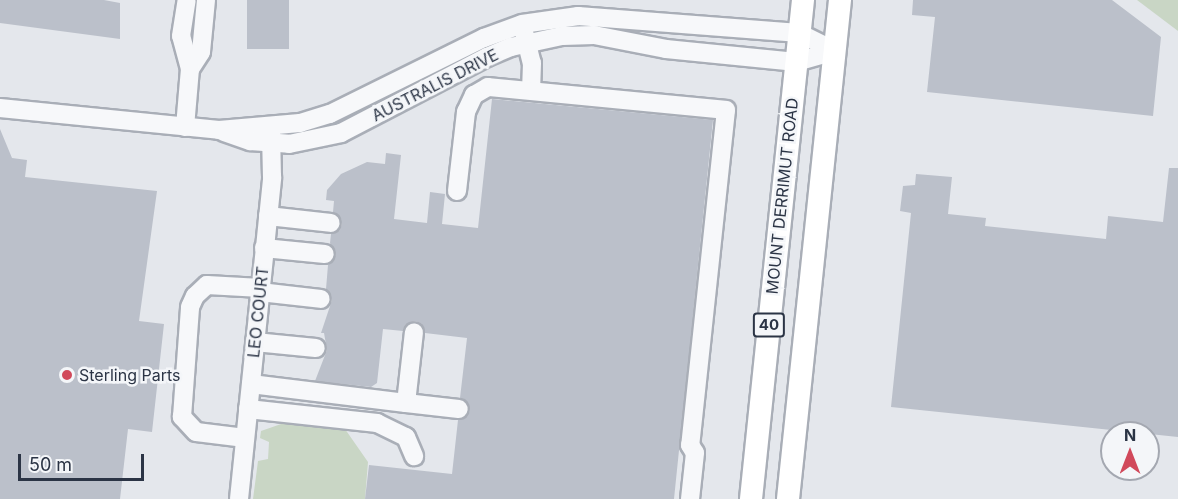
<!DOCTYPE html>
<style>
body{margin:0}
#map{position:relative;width:1178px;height:499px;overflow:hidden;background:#e4e7ec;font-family:Inter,sans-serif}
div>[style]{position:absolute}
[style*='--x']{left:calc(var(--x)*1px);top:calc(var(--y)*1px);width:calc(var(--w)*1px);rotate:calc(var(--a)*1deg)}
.green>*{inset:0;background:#c9d6c5}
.building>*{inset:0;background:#bbc0ca;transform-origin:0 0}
.roads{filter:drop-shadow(2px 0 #a9aeb7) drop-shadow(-2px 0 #a9aeb7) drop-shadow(0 2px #a9aeb7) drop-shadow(0 -2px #a9aeb7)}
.minor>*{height:18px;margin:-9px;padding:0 9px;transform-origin:9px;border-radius:9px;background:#f7f8fa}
.major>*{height:22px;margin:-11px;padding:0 11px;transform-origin:11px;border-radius:11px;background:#fff}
.dots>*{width:16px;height:16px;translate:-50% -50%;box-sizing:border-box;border:3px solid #f4f6f9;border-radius:50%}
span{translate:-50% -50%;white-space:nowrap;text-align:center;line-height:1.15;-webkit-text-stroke:5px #f4f6f9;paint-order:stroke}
.shield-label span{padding:2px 4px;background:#f4f6f9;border:2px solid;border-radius:4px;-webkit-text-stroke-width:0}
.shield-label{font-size:15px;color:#2b3445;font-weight:700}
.street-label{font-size:16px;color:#2b3445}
.poi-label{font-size:16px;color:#2b3445}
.left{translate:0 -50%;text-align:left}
.north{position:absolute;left:1100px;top:421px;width:60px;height:60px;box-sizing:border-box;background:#f4f6f9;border:2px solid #a4a8b1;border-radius:50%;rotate:0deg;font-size:16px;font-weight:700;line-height:24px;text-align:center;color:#2b3445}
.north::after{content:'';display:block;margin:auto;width:21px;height:27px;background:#d1495b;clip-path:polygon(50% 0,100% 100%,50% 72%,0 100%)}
.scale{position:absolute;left:18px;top:454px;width:126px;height:27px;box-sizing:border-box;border:3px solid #2b3445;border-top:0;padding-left:8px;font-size:18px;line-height:21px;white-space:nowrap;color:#2b3445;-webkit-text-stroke:4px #f4f6f9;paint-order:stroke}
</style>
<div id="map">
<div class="green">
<div style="clip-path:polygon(1137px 0,1178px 0,1178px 31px)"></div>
<div style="clip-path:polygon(284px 423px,345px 429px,368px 462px,365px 499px,253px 499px,258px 461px,268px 459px,269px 442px,260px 438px,261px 431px)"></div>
</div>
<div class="building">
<div style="clip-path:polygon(0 0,104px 0,120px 3px,120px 39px,0 23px)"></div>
<div style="left:247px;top:0;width:42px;height:49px"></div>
<div style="clip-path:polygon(913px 0,1112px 0,1161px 37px,1153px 116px,927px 92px,935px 17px,912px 15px)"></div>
<div style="clip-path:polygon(492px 99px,713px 120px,674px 499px,365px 499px,369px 465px,452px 474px,458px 420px,468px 416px,470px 410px,460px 398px,467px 338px,425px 333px,421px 323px,415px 321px,405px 325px,403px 331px,383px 329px,377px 383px,371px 387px,315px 381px,327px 350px,324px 333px,321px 333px,332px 300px,326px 289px,328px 265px,336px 255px,330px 243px,331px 234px,340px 230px,342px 224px,333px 212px,334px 201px,326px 200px,327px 190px,341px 174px,367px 162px,385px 164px,386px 153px,401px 155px,394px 219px,427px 223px,430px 192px,445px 194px,442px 224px,478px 228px)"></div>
<div style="clip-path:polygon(0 129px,12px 158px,27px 160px,25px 177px,157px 191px,139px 321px,164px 324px,152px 432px,128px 429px,120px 499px,0 499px)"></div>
<div style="clip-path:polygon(1169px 168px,1178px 168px,1178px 437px,891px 407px,911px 213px,900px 211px,903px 186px,915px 185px,916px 174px,952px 177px,948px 214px,986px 218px,985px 226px,1106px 239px,1108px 216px,1163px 222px)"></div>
</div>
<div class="roads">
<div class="minor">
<div style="--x:524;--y:32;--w:32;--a:76"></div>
<div style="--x:532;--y:63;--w:26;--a:92"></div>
<div style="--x:190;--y:69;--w:20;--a:-57"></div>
<div style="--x:201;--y:52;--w:52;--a:-84.5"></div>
<div style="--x:0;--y:108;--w:220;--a:5.7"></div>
<div style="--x:219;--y:130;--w:81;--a:-4.9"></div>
<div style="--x:300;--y:123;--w:31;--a:-17"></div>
<div style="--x:330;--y:114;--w:172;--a:-26.3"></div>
<div style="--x:484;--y:38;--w:40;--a:-20.2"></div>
<div style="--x:522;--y:24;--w:57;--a:-8.1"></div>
<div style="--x:578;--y:16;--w:222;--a:4.4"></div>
<div style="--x:799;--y:33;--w:40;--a:26.6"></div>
<div style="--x:185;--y:127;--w:58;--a:-85.1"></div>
<div style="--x:190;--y:69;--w:34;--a:-105"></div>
<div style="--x:181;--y:36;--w:36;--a:-81"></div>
<div style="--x:224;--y:132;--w:28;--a:19"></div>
<div style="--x:250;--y:141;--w:39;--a:4"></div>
<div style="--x:289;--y:144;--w:53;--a:-11.9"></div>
<div style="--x:341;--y:133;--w:165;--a:-27.5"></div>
<div style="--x:487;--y:57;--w:26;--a:-23"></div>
<div style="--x:511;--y:47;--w:52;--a:-12.2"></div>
<div style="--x:562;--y:36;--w:32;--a:-2"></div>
<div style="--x:594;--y:35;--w:73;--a:11"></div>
<div style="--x:666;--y:49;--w:131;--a:5.7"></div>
<div style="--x:796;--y:62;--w:41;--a:-15.8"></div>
<div style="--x:457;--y:191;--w:80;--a:-83.5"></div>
<div style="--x:466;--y:112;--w:19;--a:-65"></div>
<div style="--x:474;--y:95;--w:16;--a:-30"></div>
<div style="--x:488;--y:87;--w:239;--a:5.5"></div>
<div style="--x:726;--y:110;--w:337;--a:96.1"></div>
<div style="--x:690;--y:445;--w:9;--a:58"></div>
<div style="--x:695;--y:453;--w:46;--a:96.2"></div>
<div style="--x:268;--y:216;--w:63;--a:6.3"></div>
<div style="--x:264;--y:248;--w:61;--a:5.6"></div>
<div style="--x:260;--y:292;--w:61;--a:6.5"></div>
<div style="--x:255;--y:342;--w:61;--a:5.6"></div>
<div style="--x:251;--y:384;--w:156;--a:7"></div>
<div style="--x:406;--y:403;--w:71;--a:-83.6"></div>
<div style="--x:406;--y:403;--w:53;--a:6.5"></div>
<div style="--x:248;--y:409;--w:130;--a:6.2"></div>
<div style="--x:377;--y:423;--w:32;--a:26"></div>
<div style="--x:406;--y:437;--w:21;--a:67"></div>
<div style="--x:245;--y:438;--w:49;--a:-173"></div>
<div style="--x:196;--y:432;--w:21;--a:-133"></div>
<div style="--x:182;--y:417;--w:110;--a:-85.8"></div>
<div style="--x:190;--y:307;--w:12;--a:-66"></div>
<div style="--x:195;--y:296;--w:16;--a:-43"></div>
<div style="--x:207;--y:285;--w:54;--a:3.2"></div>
<div style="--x:239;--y:499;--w:324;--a:-84.1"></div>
<div style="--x:272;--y:177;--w:44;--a:-91.3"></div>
</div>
<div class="major">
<div style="--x:751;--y:499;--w:502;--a:-84.05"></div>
<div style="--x:788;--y:499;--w:502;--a:-84.05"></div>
</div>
</div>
<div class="dots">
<div style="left:67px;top:375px;background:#d1495b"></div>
</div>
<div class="shield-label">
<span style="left:769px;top:325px">40</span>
</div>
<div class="street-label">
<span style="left:435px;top:85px;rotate:-27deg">AUSTRALIS DRIVE</span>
<span style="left:782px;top:196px;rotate:-84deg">MOUNT DERRIMUT ROAD</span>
<span style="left:258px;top:312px;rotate:-84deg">LEO COURT</span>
</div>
<div class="poi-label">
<span class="left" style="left:79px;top:375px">Sterling Parts</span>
</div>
<div class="north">N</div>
<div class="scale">50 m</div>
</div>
